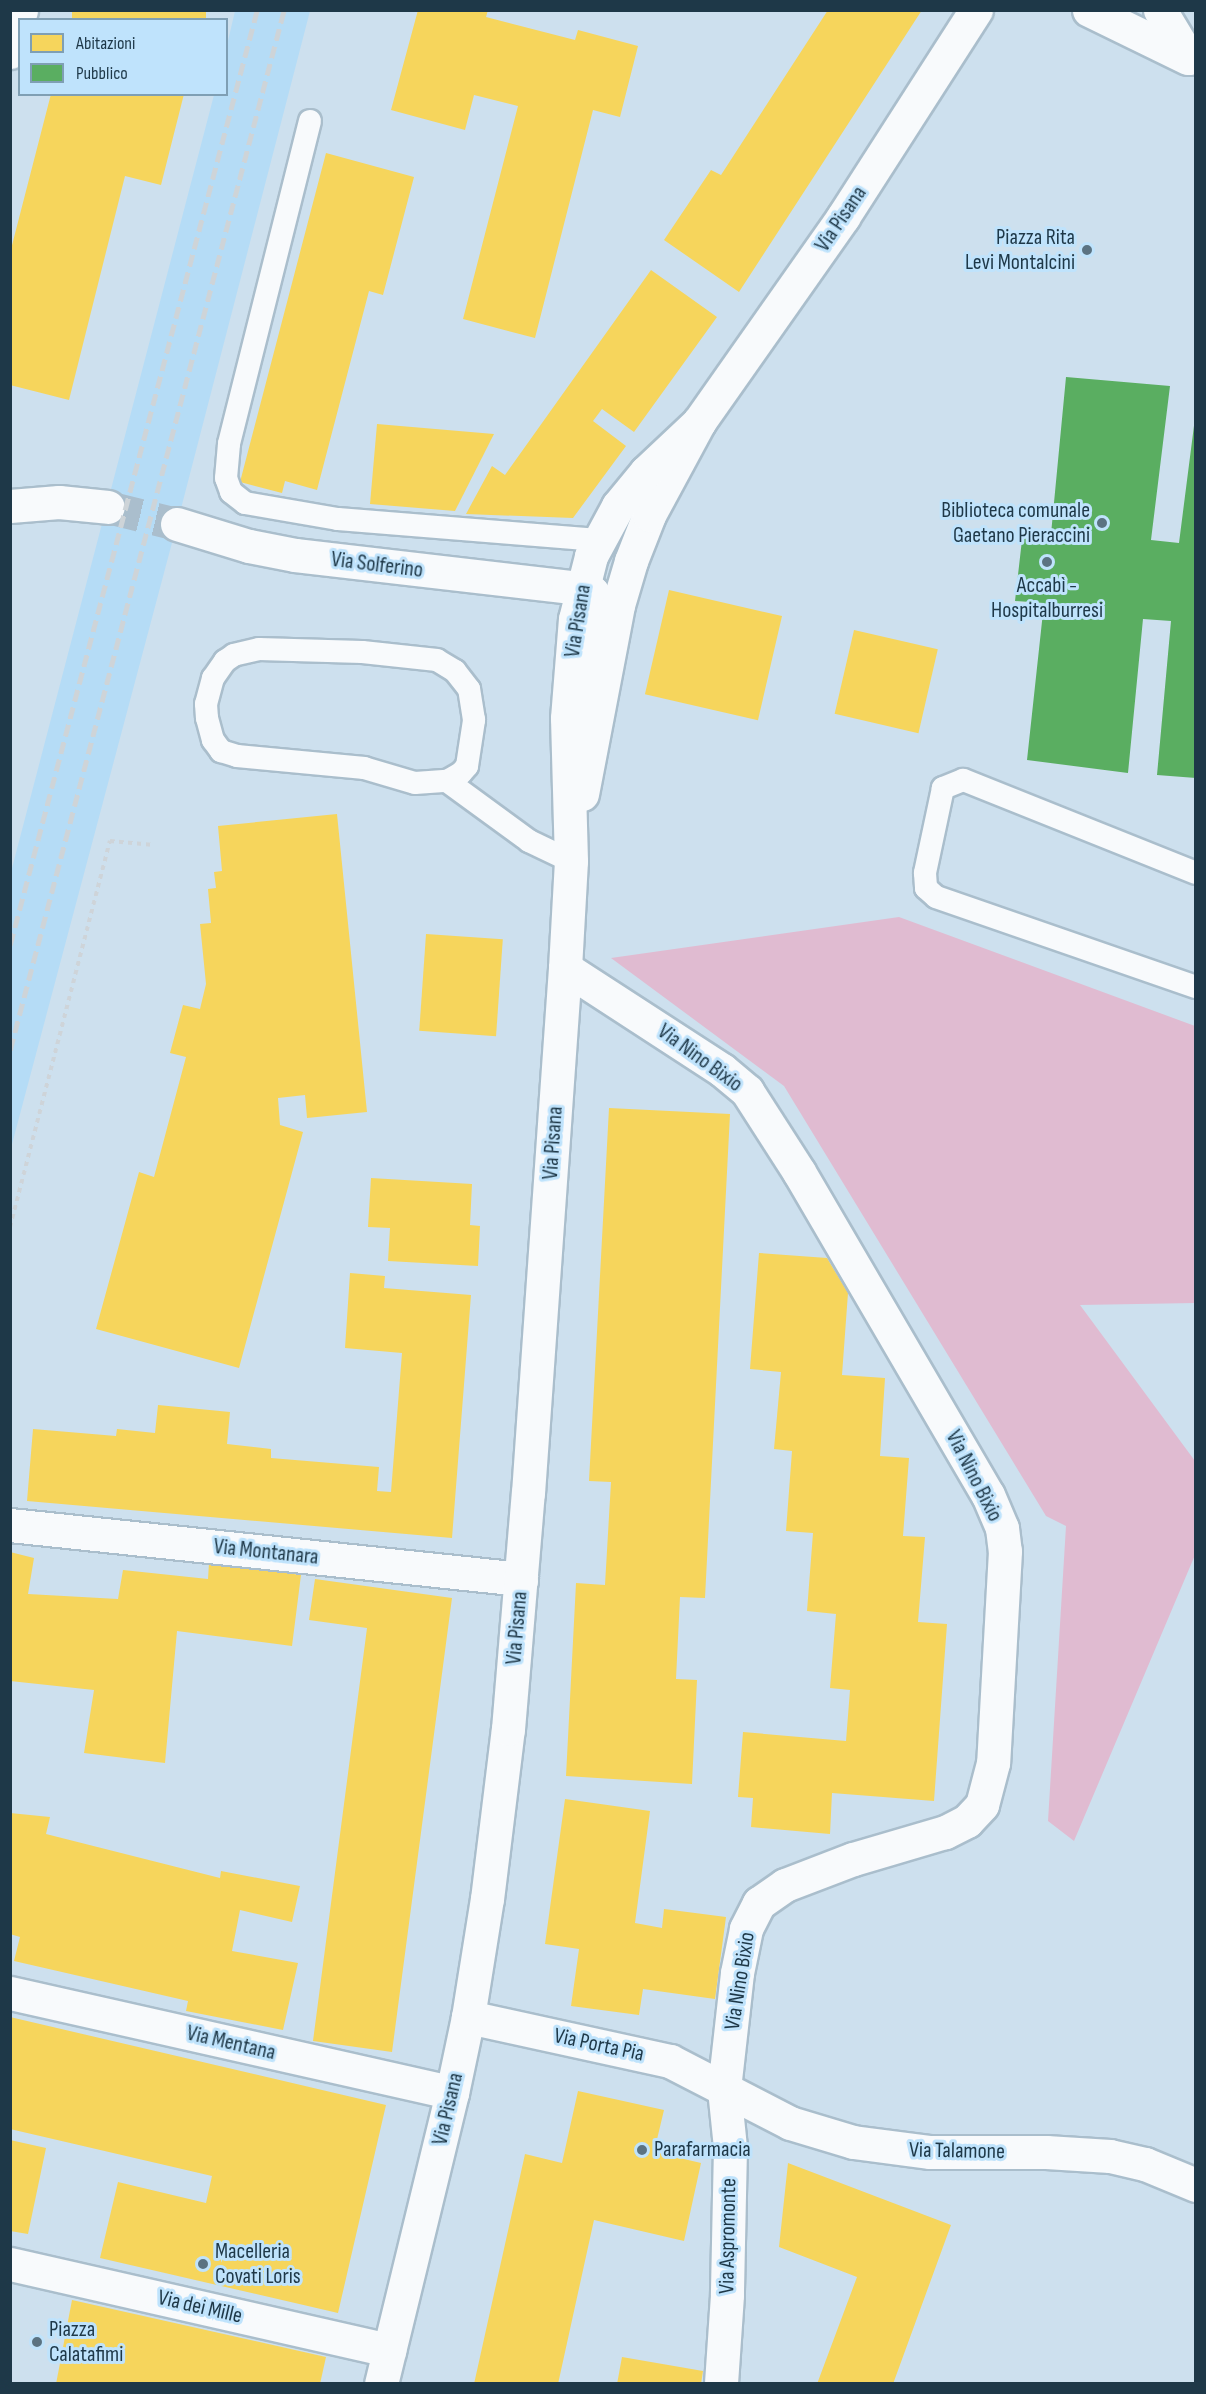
<!DOCTYPE html>
<meta charset="utf-8">
<style>
body{margin:0}
#map{position:relative;width:1206px;height:2394px;overflow:hidden;background:#cde0ee;font-family:"Sofia Sans Condensed",sans-serif}
div>[style]{position:absolute}
[style*='--x']{left:calc(var(--x)*1px);top:calc(var(--y)*1px);width:calc(var(--w)*1px);rotate:calc(var(--a)*1deg)}
.built>*{inset:0;background:#b5dcf6}
.green>*{inset:0;background:#e0bbd1}
.homes>*{inset:0;background:#f6d55c;transform-origin:0 0}
.public>*{inset:0;background:#5aae61}
.tertiary-tunnel>*{height:33px;margin-top:-16.5px;transform-origin:0;background:repeating-linear-gradient(90deg,#aabecd 0 33px,transparent 0 49px)}
.path>*{height:4px;margin-top:-2px;transform-origin:0;background:repeating-linear-gradient(90deg,#ced4d9 0 4.5px,transparent 0 9px)}
.roads{filter:drop-shadow(2px 0 #aabecc) drop-shadow(-2px 0 #aabecc) drop-shadow(0 2px #aabecc) drop-shadow(0 -2px #aabecc)}
.service>*{height:22px;margin:-11px;padding:0 11px;transform-origin:11px;border-radius:11px;background:#f8fafc}
.minor>*{height:33px;margin:-16.5px;padding:0 16.5px;transform-origin:16.5px;border-radius:16.5px;background:#f8fafc}
.tertiary>*{height:33px;margin:-16.5px;padding:0 16.5px;transform-origin:16.5px;border-radius:16.5px;background:#f8fafc}
.secondary>*{height:33px;margin:-16.5px;padding:0 16.5px;transform-origin:16.5px;border-radius:16.5px;background:#f8fafc}
.rail>*{height:4.5px;margin-top:-2.25px;transform-origin:0;background:repeating-linear-gradient(90deg,#ced4d8 0 12px,transparent 0 18px)}
.dots>*{width:16px;height:16px;translate:-50% -50%;box-sizing:border-box;border:3px solid #bfe3fc;border-radius:50%}
span{translate:-50% -50%;white-space:nowrap;text-align:center;line-height:1.15;-webkit-text-stroke:6px #bfe3fc;paint-order:stroke}
.street-label{font-size:22px;color:#1e3848}
.poi-label{font-size:22px;color:#1e3848}
.right{translate:-100% -50%;text-align:right}
.left{translate:0 -50%;text-align:left}
.frame{position:absolute;inset:0;border:12px solid #1e3848;pointer-events:none}
.legend{position:absolute;left:18px;top:18px;width:210px;height:78px;box-sizing:border-box;background:#bfe3fc;border:2px solid #7f9fb4;margin:0;padding:8px 10px;list-style:none;font-size:18px;color:#1e3848}
.legend li{display:flex;align-items:center;gap:12px;height:30px}
.legend b{width:30px;border:2px solid #7f9fb4}
</style>
<div id="map">
<div class="built">
<div style="clip-path:polygon(235px 11px,310px 11px,177px 524px,11px 1148px,11px 872px,214px 95px,226px 94px,227px 45px)"></div>
</div>
<div class="green">
<div style="clip-path:polygon(899px 917px,1195px 1026px,1195px 1303px,1080px 1305px,1195px 1461px,1195px 1555px,1074px 1841px,1048px 1821px,1066px 1526px,1046px 1516px,784px 1086px,611px 958px)"></div>
</div>
<div class="homes">
<div style="left:72px;top:10px;width:134px;height:10px"></div>
<div style="clip-path:polygon(418px 10px,488px 10px,486px 17px,575px 40px,578px 30px,638px 46px,620px 117px,593px 110px,535px 338px,463px 319px,518px 106px,474px 95px,465px 130px,391px 110px)"></div>
<div style="clip-path:polygon(828px 10px,922px 10px,739px 292px,664px 240px,711px 170px,721px 175px)"></div>
<div style="clip-path:polygon(51px 94px,184px 94px,161px 185px,125px 176px,69px 400px,10px 385px,10px 253px)"></div>
<div style="clip-path:polygon(326px 153px,414px 177px,383px 295px,369px 291px,317px 490px,285px 481px,282px 493px,240px 482px)"></div>
<div style="clip-path:polygon(651px 270px,717px 317px,634px 432px,602px 409px,593px 421px,626px 446px,573px 518px,466px 514px,492px 466px,505px 475px)"></div>
<div style="clip-path:polygon(377px 424px,494px 434px,455px 511px,370px 504px)"></div>
<div style="left:669px;top:590px;width:116px;height:107px;rotate:13deg"></div>
<div style="left:854px;top:630px;width:86px;height:86px;rotate:13deg"></div>
<div style="clip-path:polygon(337px 814px,367px 1112px,307px 1118px,305px 1095px,278px 1098px,280px 1125px,303px 1132px,239px 1368px,96px 1329px,139px 1172px,154px 1177px,186px 1057px,170px 1053px,183px 1005px,200px 1009px,206px 984px,200px 924px,211px 923px,208px 889px,216px 888px,214px 872px,222px 871px,218px 826px)"></div>
<div style="left:426px;top:934px;width:77px;height:97px;rotate:4deg"></div>
<div style="clip-path:polygon(609px 1108px,730px 1114px,705px 1598px,680px 1597px,676px 1679px,697px 1680px,692px 1784px,566px 1776px,576px 1583px,605px 1585px,611px 1482px,589px 1481px)"></div>
<div style="clip-path:polygon(371px 1178px,472px 1184px,470px 1225px,480px 1226px,478px 1266px,388px 1261px,390px 1228px,368px 1227px)"></div>
<div style="clip-path:polygon(759px 1253px,827px 1258px,848px 1293px,842px 1375px,885px 1378px,880px 1456px,909px 1458px,903px 1536px,925px 1537px,918px 1622px,947px 1624px,934px 1801px,832px 1793px,830px 1834px,751px 1827px,753px 1798px,738px 1797px,743px 1732px,846px 1741px,850px 1690px,830px 1688px,836px 1614px,807px 1611px,813px 1533px,786px 1531px,792px 1451px,774px 1449px,781px 1372px,750px 1369px)"></div>
<div style="clip-path:polygon(350px 1273px,385px 1276px,384px 1288px,471px 1295px,452px 1538px,27px 1501px,33px 1429px,116px 1436px,117px 1429px,155px 1433px,158px 1405px,230px 1412px,227px 1444px,271px 1449px,271px 1458px,379px 1467px,377px 1491px,391px 1492px,402px 1353px,345px 1348px)"></div>
<div style="clip-path:polygon(10px 1552px,34px 1558px,28px 1594px,118px 1599px,123px 1570px,208px 1579px,209px 1563px,301px 1575px,292px 1646px,177px 1631px,165px 1763px,84px 1753px,94px 1690px,10px 1681px)"></div>
<div style="clip-path:polygon(315px 1579px,452px 1598px,392px 2052px,313px 2041px,367px 1628px,309px 1620px)"></div>
<div style="clip-path:polygon(565px 1799px,650px 1811px,635px 1923px,662px 1928px,664px 1909px,726px 1917px,715px 1999px,643px 1989px,639px 2015px,571px 2006px,579px 1949px,545px 1944px)"></div>
<div style="clip-path:polygon(10px 1813px,50px 1817px,46px 1834px,220px 1878px,221px 1871px,300px 1886px,292px 1922px,240px 1910px,232px 1951px,298px 1963px,283px 2030px,186px 2011px,188px 2001px,14px 1961px,20px 1937px,10px 1934px)"></div>
<div style="clip-path:polygon(10px 2017px,386px 2105px,338px 2313px,100px 2258px,118px 2182px,206px 2203px,212px 2176px,10px 2129px)"></div>
<div style="clip-path:polygon(578px 2091px,664px 2110px,654px 2152px,701px 2163px,684px 2241px,594px 2220px,558px 2384px,474px 2384px,525px 2154px,562px 2163px)"></div>
<div style="clip-path:polygon(10px 2140px,46px 2148px,28px 2234px,10px 2231px)"></div>
<div style="clip-path:polygon(788px 2163px,951px 2225px,893px 2384px,817px 2384px,857px 2277px,779px 2247px)"></div>
<div style="clip-path:polygon(72px 2300px,326px 2357px,320px 2384px,56px 2384px)"></div>
<div style="clip-path:polygon(622px 2357px,703px 2371px,701px 2384px,617px 2384px)"></div>
</div>
<div class="public">
<div style="clip-path:polygon(1066px 377px,1170px 386px,1151px 540px,1179px 543px,1196px 410px,1196px 778px,1157px 775px,1171px 621px,1143px 619px,1128px 773px,1027px 760px,1044px 603px,1015px 601px,1023px 531px,1051px 534px)"></div>
</div>
<div class="tertiary-tunnel">
<div style="--x:108;--y:507;--w:71;--a:13.8"></div>
</div>
<div class="path">
<div style="--x:10;--y:1227;--w:399;--a:-75.5"></div>
<div style="--x:110;--y:841;--w:44;--a:5.2"></div>
</div>
<div class="roads">
<div class="service">
<div style="--x:310;--y:121;--w:333;--a:104.1"></div>
<div style="--x:229;--y:444;--w:34;--a:95"></div>
<div style="--x:226;--y:478;--w:15;--a:70"></div>
<div style="--x:231;--y:492;--w:18;--a:38"></div>
<div style="--x:245;--y:503;--w:94;--a:9.8"></div>
<div style="--x:338;--y:519;--w:261;--a:4.6"></div>
<div style="--x:447;--y:781;--w:16;--a:-30"></div>
<div style="--x:461;--y:773;--w:9;--a:-49"></div>
<div style="--x:467;--y:766;--w:47;--a:-81.3"></div>
<div style="--x:474;--y:720;--w:31;--a:-99"></div>
<div style="--x:469;--y:689;--w:23;--a:-128"></div>
<div style="--x:455;--y:671;--w:21;--a:-149"></div>
<div style="--x:437;--y:660;--w:75;--a:-173.9"></div>
<div style="--x:362;--y:652;--w:103;--a:-178.3"></div>
<div style="--x:259;--y:649;--w:26;--a:167"></div>
<div style="--x:234;--y:655;--w:11;--a:146"></div>
<div style="--x:225;--y:661;--w:21;--a:125"></div>
<div style="--x:213;--y:678;--w:27;--a:105"></div>
<div style="--x:206;--y:704;--w:14;--a:86"></div>
<div style="--x:207;--y:718;--w:23;--a:75"></div>
<div style="--x:213;--y:740;--w:14;--a:54"></div>
<div style="--x:221;--y:751;--w:17;--a:17"></div>
<div style="--x:237;--y:756;--w:128;--a:5.4"></div>
<div style="--x:364;--y:768;--w:53;--a:16.4"></div>
<div style="--x:415;--y:783;--w:32;--a:-4"></div>
<div style="--x:447;--y:781;--w:102;--a:36.2"></div>
<div style="--x:529;--y:841;--w:47;--a:25.5"></div>
<div style="--x:1196;--y:873;--w:251;--a:-158.2"></div>
<div style="--x:963;--y:780;--w:22;--a:158"></div>
<div style="--x:943;--y:788;--w:87;--a:102"></div>
<div style="--x:925;--y:873;--w:15;--a:86"></div>
<div style="--x:926;--y:888;--w:13;--a:42"></div>
<div style="--x:936;--y:897;--w:275;--a:19.1"></div>
</div>
<div class="minor">
<div style="--x:565;--y:968;--w:187;--a:33"></div>
<div style="--x:722;--y:1070;--w:33;--a:40"></div>
<div style="--x:747;--y:1091;--w:96;--a:57.3"></div>
<div style="--x:799;--y:1172;--w:374;--a:59.7"></div>
<div style="--x:988;--y:1495;--w:36;--a:67"></div>
<div style="--x:1002;--y:1528;--w:23;--a:83"></div>
<div style="--x:1005;--y:1551;--w:212;--a:93.2"></div>
<div style="--x:993;--y:1763;--w:43;--a:104.7"></div>
<div style="--x:982;--y:1805;--w:22;--a:133"></div>
<div style="--x:967;--y:1821;--w:25;--a:153"></div>
<div style="--x:945;--y:1832;--w:96;--a:163.6"></div>
<div style="--x:853;--y:1859;--w:73;--a:159.1"></div>
<div style="--x:785;--y:1885;--w:32;--a:145"></div>
<div style="--x:759;--y:1903;--w:29;--a:117"></div>
<div style="--x:746;--y:1929;--w:45;--a:101.6"></div>
<div style="--x:737;--y:1973;--w:117;--a:96.4"></div>
<div style="--x:724;--y:2089;--w:58;--a:84.1"></div>
<div style="--x:730;--y:2147;--w:148;--a:91.2"></div>
<div style="--x:727;--y:2295;--w:89;--a:93.9"></div>
<div style="--x:10;--y:1525;--w:514;--a:6.03"></div>
<div style="--x:10;--y:1993;--w:453;--a:12.7"></div>
<div style="--x:468;--y:2017;--w:207;--a:12.3"></div>
<div style="--x:670;--y:2061;--w:135;--a:27.3"></div>
<div style="--x:790;--y:2123;--w:66;--a:16.8"></div>
<div style="--x:853;--y:2142;--w:78;--a:7.4"></div>
<div style="--x:930;--y:2152;--w:116;--a:0"></div>
<div style="--x:1046;--y:2152;--w:64;--a:3.6"></div>
<div style="--x:1110;--y:2156;--w:36;--a:13"></div>
<div style="--x:1145;--y:2164;--w:55;--a:22.4"></div>
<div style="--x:10;--y:2264;--w:389;--a:12.8"></div>
</div>
<div class="tertiary">
<div style="--x:10;--y:52;--w:43;--a:-75.3"></div>
<div style="--x:10;--y:506;--w:49;--a:-4.7"></div>
<div style="--x:59;--y:502;--w:49;--a:5.8"></div>
<div style="--x:177;--y:524;--w:75;--a:17"></div>
<div style="--x:249;--y:546;--w:47;--a:11.1"></div>
<div style="--x:295;--y:555;--w:294;--a:6.6"></div>
<div style="--x:587;--y:589;--w:6;--a:31"></div>
<div style="--x:592;--y:592;--w:16;--a:83"></div>
<div style="--x:594;--y:608;--w:88;--a:90.7"></div>
</div>
<div class="secondary">
<div style="--x:1089;--y:10;--w:110;--a:25.9"></div>
<div style="--x:1160;--y:10;--w:56;--a:58.9"></div>
<div style="--x:582;--y:794;--w:192;--a:-79.2"></div>
<div style="--x:618;--y:605;--w:46;--a:-73.5"></div>
<div style="--x:631;--y:561;--w:49;--a:-68.6"></div>
<div style="--x:649;--y:515;--w:106;--a:-61.7"></div>
<div style="--x:699;--y:422;--w:251;--a:-54.9"></div>
<div style="--x:843;--y:217;--w:246;--a:-57.3"></div>
<div style="--x:381;--y:2384;--w:300;--a:-76.3"></div>
<div style="--x:452;--y:2093;--w:78;--a:-78.1"></div>
<div style="--x:468;--y:2017;--w:120;--a:-80.9"></div>
<div style="--x:487;--y:1899;--w:171;--a:-83"></div>
<div style="--x:508;--y:1729;--w:237;--a:-85.2"></div>
<div style="--x:528;--y:1493;--w:526;--a:-85.97"></div>
<div style="--x:565;--y:968;--w:107;--a:-86.8"></div>
<div style="--x:571;--y:861;--w:143;--a:-91.6"></div>
<div style="--x:567;--y:718;--w:99;--a:-85.4"></div>
<div style="--x:575;--y:619;--w:65;--a:-75.7"></div>
<div style="--x:591;--y:556;--w:57;--a:-61.6"></div>
<div style="--x:618;--y:506;--w:44;--a:-50.5"></div>
<div style="--x:646;--y:472;--w:73;--a:-43.3"></div>
</div>
</div>
<div class="rail">
<div style="--x:10;--y:945;--w:967;--a:-75.2"></div>
<div style="--x:10;--y:1050;--w:1075;--a:-75.24"></div>
</div>
<div class="dots">
<div style="left:1087px;top:250px;background:#5b7382"></div>
<div style="left:1102px;top:523px;background:#5b7382"></div>
<div style="left:1047px;top:562px;background:#5b7382"></div>
<div style="left:642px;top:2150px;background:#5b7382"></div>
<div style="left:203px;top:2264px;background:#5b7382"></div>
<div style="left:37px;top:2342px;background:#5b7382"></div>
</div>
<div class="street-label">
<span style="left:841px;top:219px;rotate:-56deg">Via Pisana</span>
<span style="left:377px;top:565px;rotate:7deg">Via Solferino</span>
<span style="left:578px;top:621px;rotate:-81deg">Via Pisana</span>
<span style="left:700px;top:1058px;rotate:36deg">Via Nino Bixio</span>
<span style="left:553px;top:1143px;rotate:-86deg">Via Pisana</span>
<span style="left:974px;top:1476px;rotate:63deg">Via Nino Bixio</span>
<span style="left:266px;top:1552px;rotate:6deg">Via Montanara</span>
<span style="left:517px;top:1628px;rotate:-85deg">Via Pisana</span>
<span style="left:740px;top:1981px;rotate:-81deg">Via Nino Bixio</span>
<span style="left:231px;top:2043px;rotate:13deg">Via Mentana</span>
<span style="left:599px;top:2045px;rotate:12deg">Via Porta Pia</span>
<span style="left:448px;top:2109px;rotate:-77deg">Via Pisana</span>
<span style="left:957px;top:2151px;rotate:1deg">Via Talamone</span>
<span style="left:728px;top:2236px;rotate:-89deg">Via Aspromonte</span>
<span style="left:200px;top:2307px;rotate:13deg">Via dei Mille</span>
</div>
<div class="poi-label">
<span class="right" style="left:1075px;top:250px">Piazza Rita<br>Levi Montalcini</span>
<span class="right" style="left:1090px;top:523px">Biblioteca comunale<br>Gaetano Pieraccini</span>
<span style="left:1047px;top:598px">Accabì -<br>Hospitalburresi</span>
<span class="left" style="left:654px;top:2150px">Parafarmacia</span>
<span class="left" style="left:215px;top:2264px">Macelleria<br>Covati Loris</span>
<span class="left" style="left:49px;top:2342px">Piazza<br>Calatafimi</span>
</div>
<div class="frame"></div>
<ul class="legend">
<li><b style="height:16px;background:#f6d55c"></b>Abitazioni</li>
<li><b style="height:16px;background:#5aae61"></b>Pubblico</li>
</ul>
</div>
